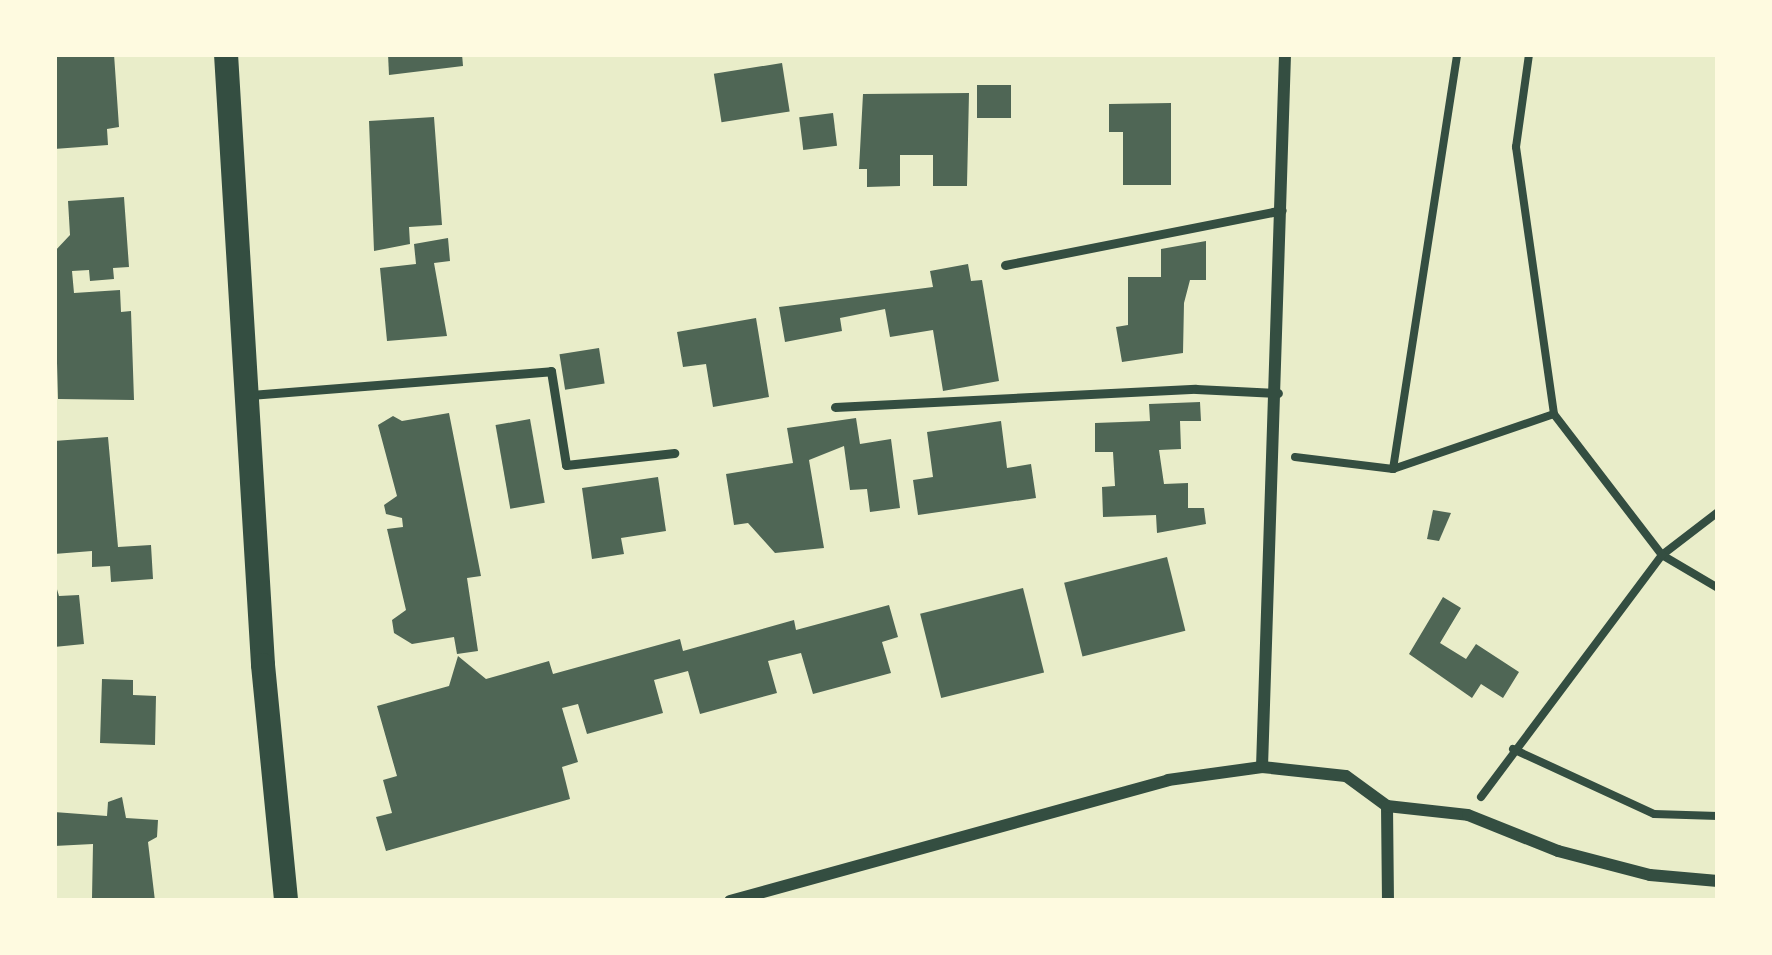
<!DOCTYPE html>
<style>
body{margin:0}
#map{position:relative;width:1772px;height:955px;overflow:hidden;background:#e9edc9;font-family:Helvetica,sans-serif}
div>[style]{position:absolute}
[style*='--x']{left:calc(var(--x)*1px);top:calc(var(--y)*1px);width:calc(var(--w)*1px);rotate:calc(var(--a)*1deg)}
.building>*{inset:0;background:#4f6655;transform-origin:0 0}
.path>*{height:8px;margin:-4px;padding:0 4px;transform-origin:4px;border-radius:4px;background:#344e41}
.service>*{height:9px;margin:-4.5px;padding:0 4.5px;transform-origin:4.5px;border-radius:4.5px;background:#344e41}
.minor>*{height:12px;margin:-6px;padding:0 6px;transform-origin:6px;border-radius:6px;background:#344e41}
.secondary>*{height:24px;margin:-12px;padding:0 12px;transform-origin:12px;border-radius:12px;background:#344e41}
span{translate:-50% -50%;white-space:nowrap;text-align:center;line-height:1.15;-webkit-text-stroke:9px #fefae0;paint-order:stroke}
.frame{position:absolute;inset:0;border:57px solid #fefae0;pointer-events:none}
</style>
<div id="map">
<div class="building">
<div style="clip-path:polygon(54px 54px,114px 54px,119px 127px,107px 129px,108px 145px,54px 149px)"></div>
<div style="clip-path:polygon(388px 54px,462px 54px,463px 66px,389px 75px)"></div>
<div style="left:782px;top:63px;width:49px;height:69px;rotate:81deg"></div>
<div style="left:977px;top:85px;width:34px;height:33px"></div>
<div style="clip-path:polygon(969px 93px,967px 186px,933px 186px,933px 155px,900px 155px,900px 186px,867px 187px,867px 169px,859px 169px,863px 94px)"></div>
<div style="clip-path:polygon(1171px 103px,1171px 185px,1123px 185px,1123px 132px,1109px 132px,1109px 104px)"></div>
<div style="left:833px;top:113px;width:33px;height:34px;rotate:83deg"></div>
<div style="clip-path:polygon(434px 117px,442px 225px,409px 227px,410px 244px,374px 251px,369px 121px)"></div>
<div style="clip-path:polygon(124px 197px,129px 267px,113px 268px,114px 279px,90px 281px,89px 270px,72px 271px,74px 293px,120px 290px,121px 312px,131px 311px,134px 400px,58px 399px,54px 252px,70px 235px,68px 201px)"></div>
<div style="clip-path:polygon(448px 238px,450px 261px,434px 263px,447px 336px,387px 341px,380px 268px,416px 264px,414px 244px)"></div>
<div style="clip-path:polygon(1206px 241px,1206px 280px,1190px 280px,1184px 303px,1183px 353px,1122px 362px,1116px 327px,1128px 325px,1128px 277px,1161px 277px,1161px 249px)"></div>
<div style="clip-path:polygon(968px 264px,971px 281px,982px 280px,999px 381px,943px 391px,933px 330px,890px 337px,885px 309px,840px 318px,842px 331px,785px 342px,779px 307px,933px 287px,930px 271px)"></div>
<div style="clip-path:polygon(756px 318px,769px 397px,713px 407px,706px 364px,683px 367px,677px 332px)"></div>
<div style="left:599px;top:348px;width:36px;height:40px;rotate:81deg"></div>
<div style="clip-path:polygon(1200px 402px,1201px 421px,1180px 421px,1181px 449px,1159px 450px,1164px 484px,1188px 483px,1188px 508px,1204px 508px,1206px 524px,1157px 533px,1156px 515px,1103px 517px,1102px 487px,1115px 486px,1113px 452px,1095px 452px,1095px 423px,1150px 421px,1149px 404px)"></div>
<div style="clip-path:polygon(449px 413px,481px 576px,467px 578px,478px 651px,457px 654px,454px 637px,412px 644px,394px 633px,392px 620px,406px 610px,387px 529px,403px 527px,402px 518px,386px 514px,384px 505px,397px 496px,378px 425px,393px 416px,402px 421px)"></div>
<div style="clip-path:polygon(856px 418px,860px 444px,891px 439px,900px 508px,870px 512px,867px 489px,850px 490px,844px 446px,809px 460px,824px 548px,775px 553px,748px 523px,734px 525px,726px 474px,793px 463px,787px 428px)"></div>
<div style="left:530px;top:419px;width:85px;height:35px;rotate:80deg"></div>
<div style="clip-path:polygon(1001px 421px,1007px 468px,1031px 464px,1036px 498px,918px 515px,913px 480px,933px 477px,927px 432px)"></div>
<div style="clip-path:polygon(108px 437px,118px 547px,151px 545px,153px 579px,111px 582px,110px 566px,92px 567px,92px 551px,54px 554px,54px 441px)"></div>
<div style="clip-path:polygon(658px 477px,666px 531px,621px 538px,624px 554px,592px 559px,582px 488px)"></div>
<div style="clip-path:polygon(1433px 510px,1451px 513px,1439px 541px,1427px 539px)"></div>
<div style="left:1167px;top:557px;width:76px;height:106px;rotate:76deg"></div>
<div style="clip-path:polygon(54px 579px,59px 596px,79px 595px,84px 644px,54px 647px)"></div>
<div style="left:1023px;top:588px;width:87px;height:106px;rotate:76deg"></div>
<div style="clip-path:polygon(1443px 597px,1461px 608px,1440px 643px,1466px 659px,1476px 644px,1519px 672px,1503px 698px,1481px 684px,1472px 698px,1409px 654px)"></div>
<div style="clip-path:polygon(889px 605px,898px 637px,882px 642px,891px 673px,813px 694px,801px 653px,768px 661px,777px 693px,700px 714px,688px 671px,654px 680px,663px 713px,587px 734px,578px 704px,562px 708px,578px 762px,562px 767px,570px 799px,386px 851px,376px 817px,392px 813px,383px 780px,397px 776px,377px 706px,449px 686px,458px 656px,486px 679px,549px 661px,553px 674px,680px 639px,683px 651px,794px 620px,796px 630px)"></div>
<div style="clip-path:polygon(102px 679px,133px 680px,133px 695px,156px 696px,155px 745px,100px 743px)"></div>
<div style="clip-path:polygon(122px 797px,126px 818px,158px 820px,157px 837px,148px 842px,155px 901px,92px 898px,93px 844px,54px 846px,54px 812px,107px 816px,108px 802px)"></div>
</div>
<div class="path">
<div style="--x:1295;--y:457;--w:99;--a:7"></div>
<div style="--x:1393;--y:469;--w:170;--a:-18.9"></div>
<div style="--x:1393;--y:469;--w:420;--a:-81.2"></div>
<div style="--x:1718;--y:512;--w:71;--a:142.5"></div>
<div style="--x:1662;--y:555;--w:65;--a:30.5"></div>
<div style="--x:1513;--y:749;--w:155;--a:24.7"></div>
<div style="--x:1654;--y:814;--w:64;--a:1.8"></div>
<div style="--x:1481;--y:797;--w:302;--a:-53.2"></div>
<div style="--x:1662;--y:555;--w:178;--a:-127.5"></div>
<div style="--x:1554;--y:414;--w:270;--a:-98.1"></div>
<div style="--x:1516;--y:147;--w:94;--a:-82"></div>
</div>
<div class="service">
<div style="--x:1005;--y:265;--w:282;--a:-11.2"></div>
<div style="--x:249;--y:395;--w:303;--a:-4.5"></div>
<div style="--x:551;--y:371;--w:95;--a:80.9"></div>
<div style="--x:566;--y:465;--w:109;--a:-6.3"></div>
<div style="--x:835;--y:407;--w:361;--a:-2.9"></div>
<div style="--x:1196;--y:389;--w:82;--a:2.8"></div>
</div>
<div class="minor">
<div style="--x:1262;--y:767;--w:713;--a:-88.15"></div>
<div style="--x:1387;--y:806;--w:95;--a:89.4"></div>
<div style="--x:730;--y:901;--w:454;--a:-15.4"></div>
<div style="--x:1168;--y:780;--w:95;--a:-7.9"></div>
<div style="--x:1262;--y:767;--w:84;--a:6.1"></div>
<div style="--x:1346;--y:776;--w:51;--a:36.2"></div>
<div style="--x:1387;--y:806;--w:81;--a:6.3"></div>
<div style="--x:1468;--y:815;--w:97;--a:21.8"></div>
<div style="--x:1558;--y:851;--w:95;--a:14.6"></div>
<div style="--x:1650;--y:875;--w:68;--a:5"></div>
</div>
<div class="secondary">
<div style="--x:226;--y:54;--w:612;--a:86.53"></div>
<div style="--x:263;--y:665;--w:237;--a:84.4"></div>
</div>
<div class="frame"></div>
</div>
